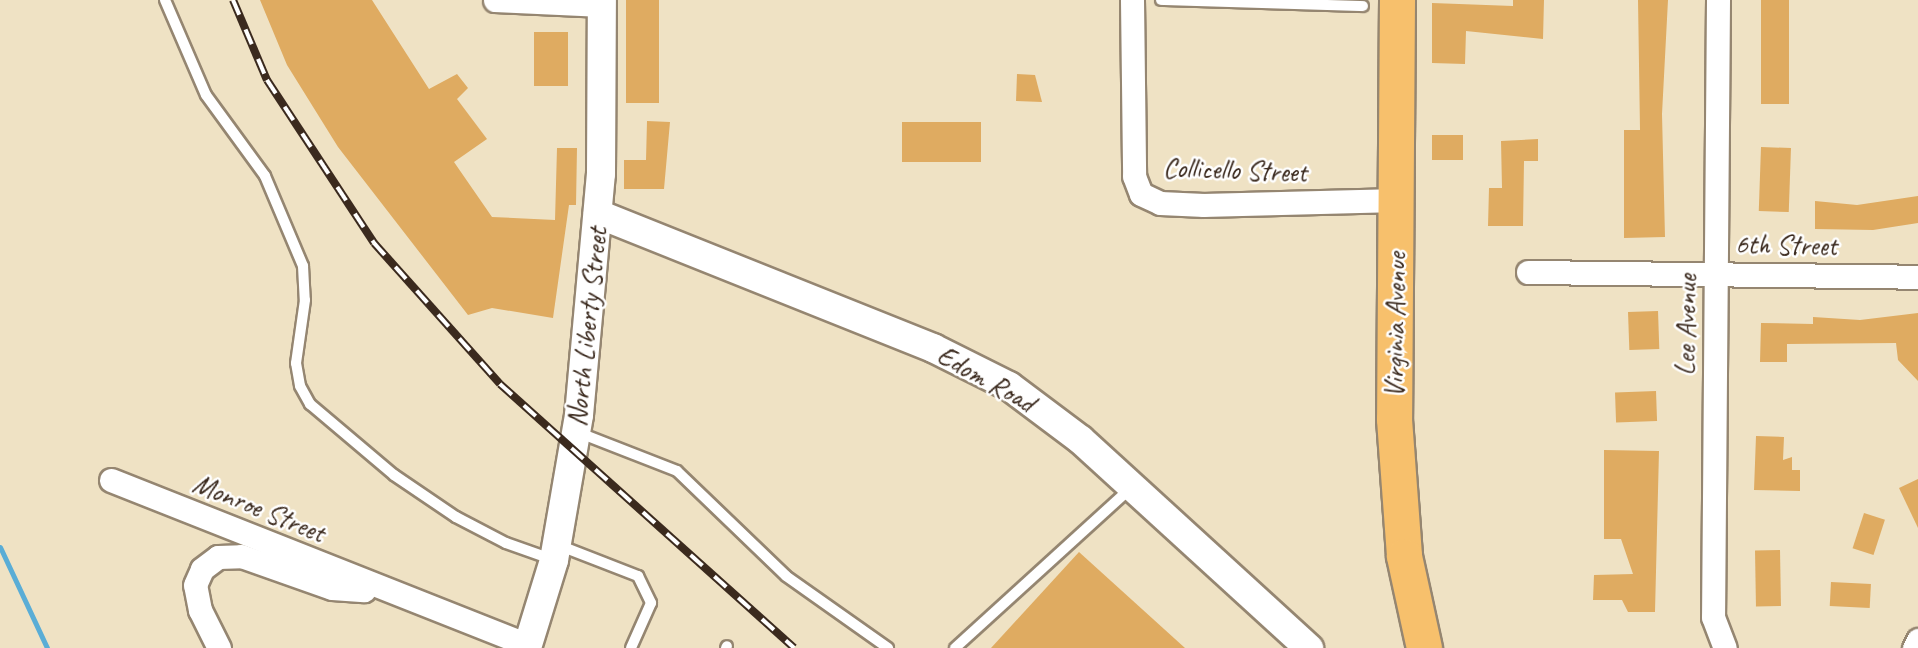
<!DOCTYPE html>
<style>
body{margin:0}
#map{position:relative;width:1918px;height:648px;overflow:hidden;background:#efe2c4;font-family:Caveat,sans-serif}
div>[style]{position:absolute}
[style*='--x']{left:calc(var(--x)*1px);top:calc(var(--y)*1px);width:calc(var(--w)*1px);rotate:calc(var(--a)*1deg)}
.stream>*{height:5px;margin:-2.5px;padding:0 2.5px;transform-origin:2.5px;border-radius:2.5px;background:#5aadd6}
.building>*{inset:0;background:#dfab61;transform-origin:0 0}
.roads{filter:drop-shadow(2px 0 #958671) drop-shadow(-2px 0 #958671) drop-shadow(0 2px #958671) drop-shadow(0 -2px #958671)}
.service>*{height:10px;margin:-5px;padding:0 5px;transform-origin:5px;border-radius:5px;background:#fff}
.minor>*{height:23px;margin:-11.5px;padding:0 11.5px;transform-origin:11.5px;border-radius:11.5px;background:#fff}
.tertiary>*{height:28px;margin:-14px;padding:0 14px;transform-origin:14px;border-radius:14px;background:#fff}
.primary>*{height:35px;margin:-17.5px;padding:0 17.5px;transform-origin:17.5px;border-radius:17.5px;background:#f7c06c}
.rail>*{height:8px;margin-top:-4px;transform-origin:0;background:repeating-linear-gradient(90deg,#fff 0 16px,#3b2a1e 0 32px);box-sizing:border-box;border-block:2px solid #3b2a1e}
span{translate:-50% -50%;white-space:nowrap;text-align:center;line-height:1.15;-webkit-text-stroke:5px #fff;paint-order:stroke}
.street-label{font-size:28px;color:#3b2a1e}
</style>
<div id="map">
<div class="stream">
<div style="--x:0;--y:547;--w:111;--a:65"></div>
</div>
<div class="building">
<div style="clip-path:polygon(260px 0,372px 0,429px 89px,457px 74px,468px 88px,457px 99px,487px 139px,454px 162px,492px 217px,555px 220px,557px 148px,577px 148px,576px 205px,569px 205px,553px 318px,492px 308px,468px 315px,338px 147px,287px 65px)"></div>
<div style="left:626px;top:0;width:33px;height:103px"></div>
<div style="clip-path:polygon(1513px 0,1544px 0,1543px 39px,1466px 31px,1465px 64px,1432px 63px,1432px 3px,1513px 6px)"></div>
<div style="clip-path:polygon(1638px 0,1668px 0,1662px 114px,1665px 237px,1624px 238px,1624px 130px,1640px 130px)"></div>
<div style="left:1761px;top:0;width:28px;height:104px"></div>
<div style="left:534px;top:32px;width:34px;height:54px"></div>
<div style="clip-path:polygon(1017px 74px,1035px 75px,1042px 102px,1016px 101px)"></div>
<div style="clip-path:polygon(647px 121px,670px 122px,664px 189px,624px 189px,624px 160px,646px 160px)"></div>
<div style="left:902px;top:122px;width:79px;height:40px"></div>
<div style="left:1463px;top:135px;width:25px;height:31px;rotate:90deg"></div>
<div style="clip-path:polygon(1538px 139px,1538px 161px,1524px 161px,1523px 226px,1488px 226px,1489px 188px,1502px 188px,1501px 141px)"></div>
<div style="left:1761px;top:147px;width:30px;height:64px;rotate:2deg"></div>
<div style="clip-path:polygon(1918px 196px,1918px 223px,1873px 230px,1815px 229px,1815px 201px,1857px 205px)"></div>
<div style="left:1658px;top:311px;width:38px;height:30px;rotate:88deg"></div>
<div style="clip-path:polygon(1918px 313px,1918px 381px,1898px 360px,1896px 343px,1787px 344px,1787px 362px,1760px 362px,1761px 323px,1813px 324px,1813px 317px,1860px 320px)"></div>
<div style="left:1656px;top:391px;width:30px;height:41px;rotate:88deg"></div>
<div style="clip-path:polygon(1756px 436px,1784px 437px,1783px 460px,1792px 457px,1792px 470px,1800px 470px,1800px 491px,1754px 490px)"></div>
<div style="clip-path:polygon(1604px 450px,1659px 451px,1655px 612px,1628px 612px,1622px 600px,1593px 600px,1594px 575px,1633px 574px,1621px 539px,1604px 539px)"></div>
<div style="clip-path:polygon(1918px 479px,1918px 528px,1899px 488px)"></div>
<div style="left:1864px;top:513px;width:22px;height:37px;rotate:18deg"></div>
<div style="left:1780px;top:550px;width:56px;height:25px;rotate:89deg"></div>
<div style="clip-path:polygon(1079px 552px,1185px 648px,991px 648px)"></div>
<div style="left:1831px;top:582px;width:40px;height:24px;rotate:3deg"></div>
</div>
<div class="roads">
<div class="service">
<div style="--x:165;--y:0;--w:103;--a:66.7"></div>
<div style="--x:206;--y:95;--w:100;--a:53.9"></div>
<div style="--x:265;--y:176;--w:98;--a:67.1"></div>
<div style="--x:303;--y:266;--w:34;--a:87"></div>
<div style="--x:305;--y:300;--w:64;--a:98.1"></div>
<div style="--x:296;--y:363;--w:23;--a:80"></div>
<div style="--x:300;--y:386;--w:21;--a:61"></div>
<div style="--x:310;--y:404;--w:110;--a:40.2"></div>
<div style="--x:394;--y:475;--w:75;--a:34.1"></div>
<div style="--x:456;--y:517;--w:56;--a:27.5"></div>
<div style="--x:506;--y:543;--w:51;--a:19.5"></div>
<div style="--x:1161;--y:0;--w:202;--a:1.7"></div>
<div style="--x:577;--y:432;--w:107;--a:21.3"></div>
<div style="--x:677;--y:471;--w:151;--a:43.9"></div>
<div style="--x:786;--y:576;--w:125;--a:35.2"></div>
<div style="--x:558;--y:545;--w:86;--a:21.2"></div>
<div style="--x:638;--y:576;--w:30;--a:64"></div>
<div style="--x:651;--y:603;--w:49;--a:114"></div>
<div style="--x:726;--y:648;--w:2;--a:-63"></div>
<div style="--x:955;--y:648;--w:239;--a:-42.3"></div>
</div>
<div class="minor">
<div style="--x:495;--y:0;--w:107;--a:2.7"></div>
<div style="--x:1132;--y:0;--w:176;--a:89.3"></div>
<div style="--x:1134;--y:176;--w:19;--a:69"></div>
<div style="--x:1141;--y:194;--w:21;--a:25"></div>
<div style="--x:1160;--y:203;--w:44;--a:2.6"></div>
<div style="--x:1204;--y:205;--w:193;--a:-1.5"></div>
<div style="--x:1718;--y:0;--w:617;--a:90.46"></div>
<div style="--x:1713;--y:617;--w:33;--a:69"></div>
<div style="--x:1528;--y:272;--w:390;--a:0.7"></div>
<div style="--x:111;--y:480;--w:448;--a:21.6"></div>
<div style="--x:219;--y:648;--w:42;--a:-116.6"></div>
<div style="--x:200;--y:610;--w:25;--a:-101"></div>
<div style="--x:195;--y:585;--w:17;--a:-66"></div>
<div style="--x:202;--y:569;--w:20;--a:-37"></div>
<div style="--x:218;--y:557;--w:23;--a:-2"></div>
<div style="--x:241;--y:556;--w:96;--a:19.4"></div>
<div style="--x:332;--y:588;--w:32;--a:4"></div>
<div style="--x:1914;--y:648;--w:9;--a:-63"></div>
</div>
<div class="tertiary">
<div style="--x:598;--y:214;--w:361;--a:21.8"></div>
<div style="--x:933;--y:348;--w:85;--a:26.6"></div>
<div style="--x:1009;--y:386;--w:90;--a:36.9"></div>
<div style="--x:1081;--y:440;--w:309;--a:42.4"></div>
<div style="--x:527;--y:648;--w:92;--a:-72.9"></div>
<div style="--x:554;--y:560;--w:147;--a:-80.2"></div>
<div style="--x:579;--y:415;--w:242;--a:-84.8"></div>
<div style="--x:601;--y:174;--w:174;--a:-89.7"></div>
</div>
<div class="primary">
<div style="--x:1397;--y:0;--w:419;--a:90.4"></div>
<div style="--x:1394;--y:419;--w:137;--a:85.8"></div>
<div style="--x:1404;--y:556;--w:94;--a:77.7"></div>
</div>
</div>
<div class="rail">
<div style="--x:233;--y:0;--w:87;--a:67"></div>
<div style="--x:267;--y:80;--w:195;--a:56.7"></div>
<div style="--x:374;--y:243;--w:189;--a:48.2"></div>
<div style="--x:500;--y:384;--w:395;--a:41.9"></div>
</div>
<div class="street-label">
<span style="left:1235px;top:170px;rotate:2deg">Collicello Street</span>
<span style="left:1786px;top:245px;rotate:1deg">6th Street</span>
<span style="left:1395px;top:325px;rotate:-89deg">Virginia Avenue</span>
<span style="left:1686px;top:325px;rotate:-89deg">Lee Avenue</span>
<span style="left:587px;top:327px;rotate:-84deg">North Liberty Street</span>
<span style="left:986px;top:379px;rotate:29deg">Edom Road</span>
<span style="left:259px;top:508px;rotate:22deg">Monroe Street</span>
</div>
</div>
